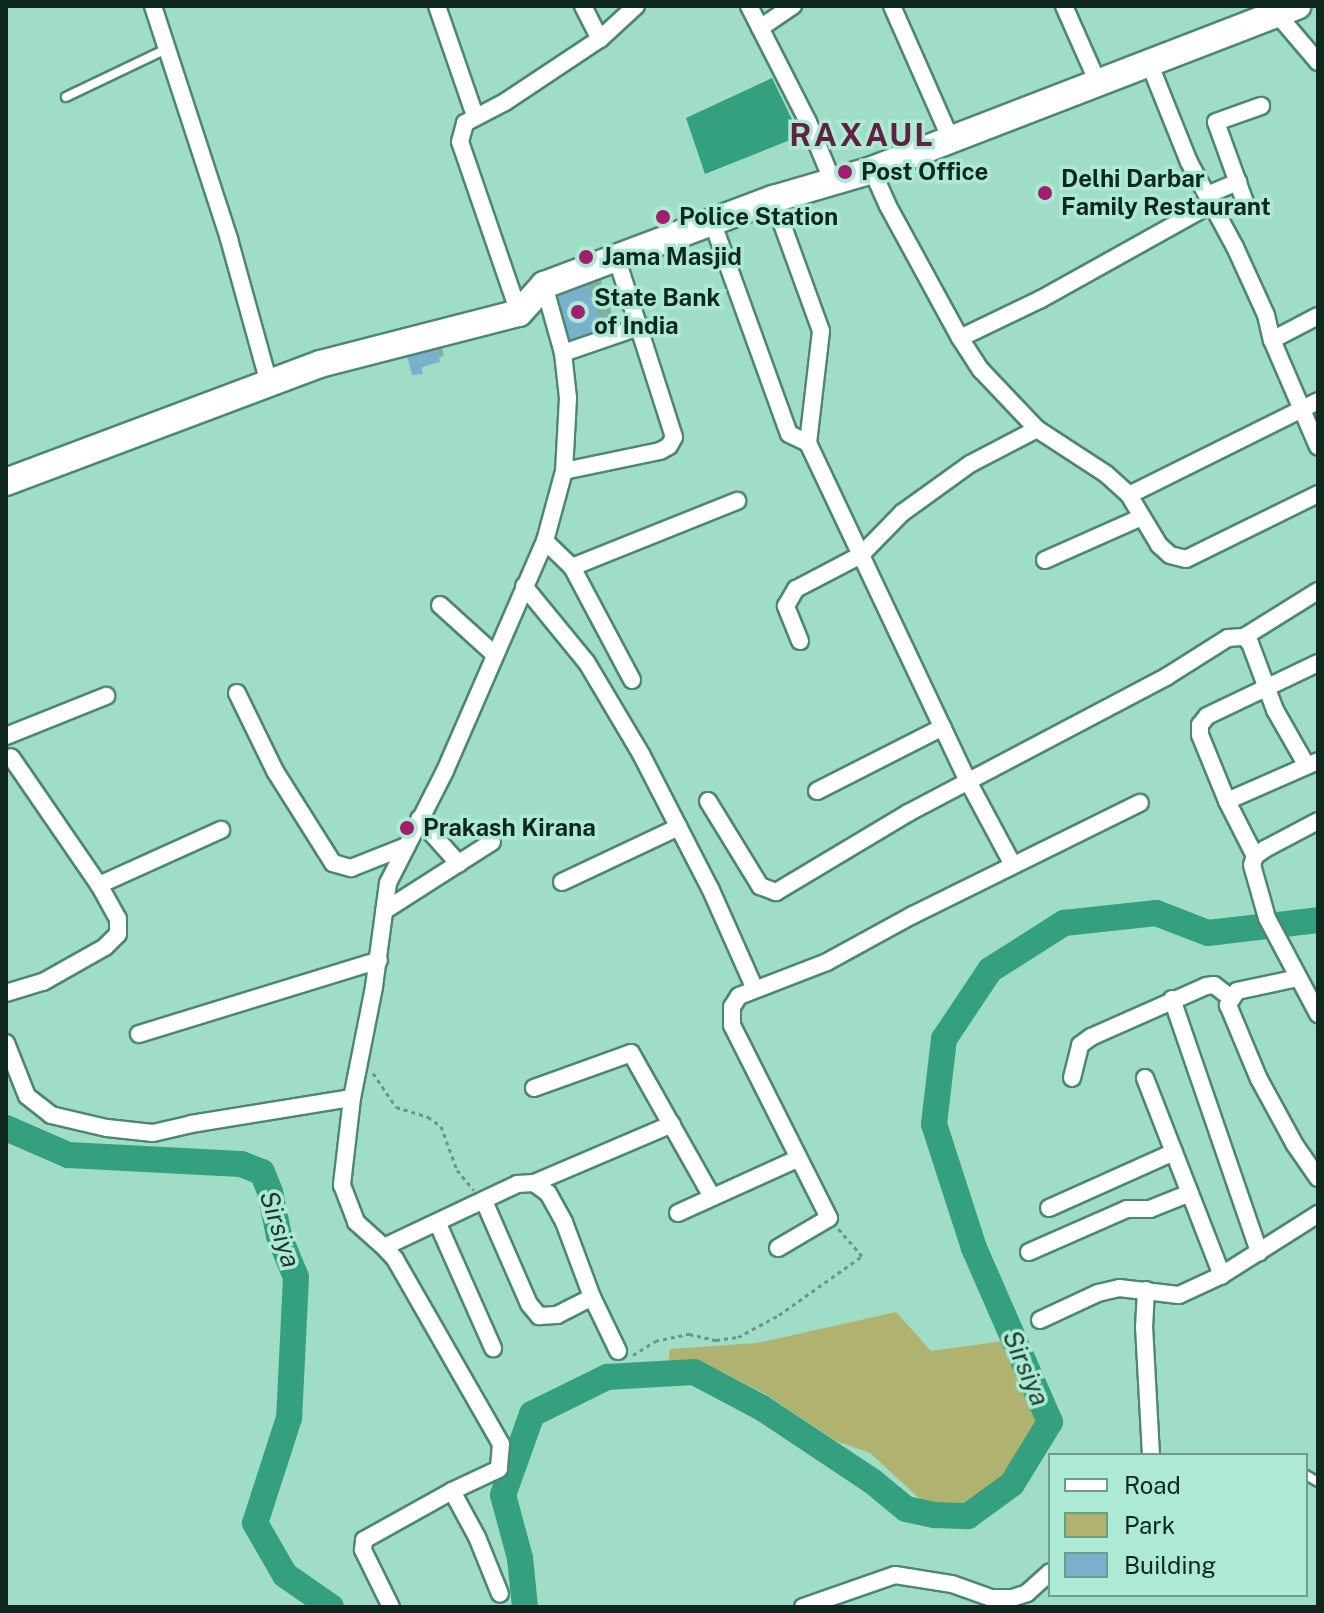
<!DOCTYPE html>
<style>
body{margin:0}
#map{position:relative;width:1324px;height:1613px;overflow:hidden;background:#a0ddc6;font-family:"Public Sans",sans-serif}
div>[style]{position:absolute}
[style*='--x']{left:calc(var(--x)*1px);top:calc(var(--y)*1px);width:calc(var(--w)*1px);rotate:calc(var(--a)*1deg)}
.green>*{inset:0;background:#b0b270}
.water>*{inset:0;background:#34a080}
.shadow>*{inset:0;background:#0003}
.river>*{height:26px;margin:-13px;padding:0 13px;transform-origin:13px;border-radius:13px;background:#34a080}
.building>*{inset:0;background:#79b0cb;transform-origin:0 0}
.path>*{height:3px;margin-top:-1.5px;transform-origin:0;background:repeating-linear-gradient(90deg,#689786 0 4px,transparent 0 8px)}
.roads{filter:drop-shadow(2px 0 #4d8773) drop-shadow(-2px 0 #4d8773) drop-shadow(0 2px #4d8773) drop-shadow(0 -2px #4d8773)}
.lane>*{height:8px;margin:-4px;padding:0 4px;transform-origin:4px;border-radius:4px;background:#fff}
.street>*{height:16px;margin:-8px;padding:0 8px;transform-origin:8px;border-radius:8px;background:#fff}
.primary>*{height:26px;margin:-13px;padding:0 13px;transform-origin:13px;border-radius:13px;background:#fff}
.dots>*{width:22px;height:22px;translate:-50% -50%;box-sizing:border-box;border:4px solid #adead3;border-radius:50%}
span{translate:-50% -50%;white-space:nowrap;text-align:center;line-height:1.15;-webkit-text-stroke:7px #adead3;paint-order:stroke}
.poi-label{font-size:24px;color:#0e271f;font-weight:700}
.left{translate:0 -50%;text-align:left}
.water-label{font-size:26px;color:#213930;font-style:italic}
.district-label{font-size:32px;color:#602143;font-weight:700;letter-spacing:2px}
.frame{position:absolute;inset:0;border:8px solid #0e271f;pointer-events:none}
.legend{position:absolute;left:1048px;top:1453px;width:260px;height:144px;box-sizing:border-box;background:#adead3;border:2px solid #6d9c8b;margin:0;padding:10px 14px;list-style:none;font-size:24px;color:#0e271f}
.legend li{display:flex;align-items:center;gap:16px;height:40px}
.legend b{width:40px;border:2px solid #6d9c8b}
</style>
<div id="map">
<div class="green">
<div style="clip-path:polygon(896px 1312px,931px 1351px,1011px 1340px,1032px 1365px,1051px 1425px,1043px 1455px,1003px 1493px,960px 1508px,930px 1508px,870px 1453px,836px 1441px,762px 1392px,724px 1373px,668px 1364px,670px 1349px,757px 1343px)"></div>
</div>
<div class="water">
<div style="clip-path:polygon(772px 78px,800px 136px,705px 174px,686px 118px)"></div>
</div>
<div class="shadow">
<div style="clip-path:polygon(597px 269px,614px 320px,603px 332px,554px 291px)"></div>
<div style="clip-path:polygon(439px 336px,444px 355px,413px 373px)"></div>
</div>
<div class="river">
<div style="--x:6;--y:1128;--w:68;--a:23.5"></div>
<div style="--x:68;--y:1155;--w:173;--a:3"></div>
<div style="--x:241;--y:1164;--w:22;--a:21"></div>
<div style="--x:262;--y:1172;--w:22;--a:68"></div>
<div style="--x:270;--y:1192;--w:45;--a:78.4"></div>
<div style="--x:279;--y:1236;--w:44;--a:67.5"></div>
<div style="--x:296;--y:1277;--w:141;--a:92.8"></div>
<div style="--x:289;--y:1418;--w:110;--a:107.9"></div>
<div style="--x:255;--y:1523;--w:60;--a:60"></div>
<div style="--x:285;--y:1575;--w:56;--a:34.8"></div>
<div style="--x:525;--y:1607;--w:49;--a:-95.8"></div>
<div style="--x:520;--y:1558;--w:65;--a:-105.1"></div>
<div style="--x:503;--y:1495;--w:86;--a:-70.3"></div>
<div style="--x:532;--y:1414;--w:84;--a:-26.3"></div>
<div style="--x:607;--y:1377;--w:87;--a:-3.3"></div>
<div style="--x:694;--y:1372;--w:77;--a:27.9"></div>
<div style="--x:762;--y:1408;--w:132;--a:33.6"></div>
<div style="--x:872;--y:1481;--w:44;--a:39.5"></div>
<div style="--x:906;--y:1509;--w:30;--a:12"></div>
<div style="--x:935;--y:1515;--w:33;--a:2"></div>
<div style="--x:968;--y:1516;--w:54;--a:-36"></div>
<div style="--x:1012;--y:1484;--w:73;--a:-58.5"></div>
<div style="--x:1050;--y:1422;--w:190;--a:-113.6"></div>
<div style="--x:974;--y:1248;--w:130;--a:-107.9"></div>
<div style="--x:934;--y:1124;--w:86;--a:-83.3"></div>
<div style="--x:944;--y:1039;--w:83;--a:-56.3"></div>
<div style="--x:990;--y:970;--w:88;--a:-32.4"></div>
<div style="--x:1064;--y:923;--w:93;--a:-6.2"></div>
<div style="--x:1156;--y:913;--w:56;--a:21"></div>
<div style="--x:1208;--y:933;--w:111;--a:-6.7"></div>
</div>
<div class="building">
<div style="left:586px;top:279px;width:58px;height:37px;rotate:72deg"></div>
<div style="clip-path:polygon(434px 340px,440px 362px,421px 367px,423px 374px,412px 375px,405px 348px)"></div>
</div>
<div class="path">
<div style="--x:373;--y:1073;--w:41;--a:55.9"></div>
<div style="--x:396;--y:1107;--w:34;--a:17"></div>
<div style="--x:428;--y:1117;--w:16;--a:35"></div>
<div style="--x:441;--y:1126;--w:47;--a:70"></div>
<div style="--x:457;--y:1170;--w:26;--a:50"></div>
<div style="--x:633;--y:1355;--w:26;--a:-32"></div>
<div style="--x:655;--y:1341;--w:35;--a:-12"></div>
<div style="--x:689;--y:1334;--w:28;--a:13"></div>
<div style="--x:716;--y:1340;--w:22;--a:-8"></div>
<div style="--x:738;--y:1337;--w:47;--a:-28.2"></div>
<div style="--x:779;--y:1315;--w:102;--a:-35.4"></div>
<div style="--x:862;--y:1256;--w:38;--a:-131"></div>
</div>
<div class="roads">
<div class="lane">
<div style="--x:66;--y:97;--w:111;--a:-25.6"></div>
<div style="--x:1306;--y:1475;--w:14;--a:30"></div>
</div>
<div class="street">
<div style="--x:153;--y:6;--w:245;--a:71.9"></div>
<div style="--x:229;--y:239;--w:149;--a:74.5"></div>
<div style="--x:437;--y:6;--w:116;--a:70.9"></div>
<div style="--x:583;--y:6;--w:37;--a:63"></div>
<div style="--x:749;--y:6;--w:130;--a:63"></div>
<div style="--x:808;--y:122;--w:63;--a:67.5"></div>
<div style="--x:892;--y:6;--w:146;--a:66.2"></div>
<div style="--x:1064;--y:6;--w:86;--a:66.1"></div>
<div style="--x:1277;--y:14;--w:63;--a:49.5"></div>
<div style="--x:760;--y:28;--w:40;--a:-34"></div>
<div style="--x:1150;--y:65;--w:105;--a:68.1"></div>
<div style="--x:1189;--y:162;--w:97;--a:61.6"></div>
<div style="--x:1235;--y:247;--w:75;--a:65.5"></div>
<div style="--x:1266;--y:315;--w:26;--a:77"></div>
<div style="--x:1272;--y:340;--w:116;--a:66.7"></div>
<div style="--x:872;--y:170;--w:39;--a:66"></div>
<div style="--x:888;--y:206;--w:150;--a:61.4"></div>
<div style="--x:960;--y:338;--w:38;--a:57"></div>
<div style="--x:981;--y:370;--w:81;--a:46.5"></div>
<div style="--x:1037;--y:429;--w:82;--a:33.1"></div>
<div style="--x:1106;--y:474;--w:31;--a:42"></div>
<div style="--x:1129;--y:495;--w:58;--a:59"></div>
<div style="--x:1159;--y:545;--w:15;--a:42"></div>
<div style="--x:1170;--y:555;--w:16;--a:14"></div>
<div style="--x:1186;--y:559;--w:147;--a:-26.2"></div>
<div style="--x:1207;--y:195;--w:34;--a:-23"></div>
<div style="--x:773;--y:199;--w:140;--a:70"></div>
<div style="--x:821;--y:331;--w:113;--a:96.6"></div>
<div style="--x:808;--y:443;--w:376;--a:64.7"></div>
<div style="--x:969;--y:783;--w:93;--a:61.8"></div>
<div style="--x:1246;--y:205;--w:88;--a:-109.9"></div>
<div style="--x:1216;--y:122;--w:48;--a:-19.6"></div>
<div style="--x:713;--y:224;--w:223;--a:70.1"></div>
<div style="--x:789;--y:434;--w:21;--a:25"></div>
<div style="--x:544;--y:285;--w:71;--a:74.4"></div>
<div style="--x:563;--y:353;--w:45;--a:83.7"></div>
<div style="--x:568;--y:398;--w:73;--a:93.1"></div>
<div style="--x:564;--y:471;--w:73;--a:105.2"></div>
<div style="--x:545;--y:541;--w:251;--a:113.5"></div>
<div style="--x:445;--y:771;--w:126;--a:117"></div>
<div style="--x:388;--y:883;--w:105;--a:97.7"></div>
<div style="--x:374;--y:987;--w:113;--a:101.2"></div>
<div style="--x:352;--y:1098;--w:88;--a:96.6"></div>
<div style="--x:342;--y:1185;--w:40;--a:69"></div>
<div style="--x:356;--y:1222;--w:38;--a:42"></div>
<div style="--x:384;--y:1247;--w:147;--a:-25.3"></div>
<div style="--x:517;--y:1184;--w:17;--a:-3"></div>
<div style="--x:534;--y:1183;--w:17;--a:36"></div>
<div style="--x:548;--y:1193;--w:33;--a:61"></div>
<div style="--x:564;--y:1222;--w:80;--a:69.5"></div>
<div style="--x:519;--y:313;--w:181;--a:-109"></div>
<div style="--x:460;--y:142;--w:20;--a:-75"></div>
<div style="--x:465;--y:123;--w:45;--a:-27.7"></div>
<div style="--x:505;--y:102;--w:114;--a:-33.6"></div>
<div style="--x:600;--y:39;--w:49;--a:-42.5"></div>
<div style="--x:960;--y:338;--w:90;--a:-25.7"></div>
<div style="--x:1041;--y:299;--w:196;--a:-29.1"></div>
<div style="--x:1272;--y:340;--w:52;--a:-27.6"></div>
<div style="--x:563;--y:353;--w:83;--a:-18.9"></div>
<div style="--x:564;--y:471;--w:98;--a:-11.8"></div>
<div style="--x:660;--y:451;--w:10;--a:-29"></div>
<div style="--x:669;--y:446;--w:10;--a:-61"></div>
<div style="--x:674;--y:437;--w:187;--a:-107.8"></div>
<div style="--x:1129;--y:495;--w:211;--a:-26.4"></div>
<div style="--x:545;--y:541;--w:37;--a:44"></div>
<div style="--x:572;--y:567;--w:128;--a:62"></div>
<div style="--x:1045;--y:560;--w:106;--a:-23.9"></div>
<div style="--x:572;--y:567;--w:178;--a:-21.8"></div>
<div style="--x:524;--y:586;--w:99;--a:50.7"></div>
<div style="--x:587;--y:663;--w:106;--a:59.3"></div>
<div style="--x:641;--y:754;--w:151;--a:62.8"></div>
<div style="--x:710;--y:888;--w:108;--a:66"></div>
<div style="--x:440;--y:605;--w:73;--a:42.2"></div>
<div style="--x:1244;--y:637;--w:87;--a:-31.9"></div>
<div style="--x:800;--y:641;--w:38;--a:-112"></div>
<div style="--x:786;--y:606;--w:20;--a:-60"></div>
<div style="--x:796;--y:589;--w:73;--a:-27.6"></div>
<div style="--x:861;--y:555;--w:59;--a:-45.7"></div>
<div style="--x:902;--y:513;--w:84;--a:-35.8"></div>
<div style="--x:970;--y:464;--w:76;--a:-27.6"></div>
<div style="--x:237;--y:693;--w:87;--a:64"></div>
<div style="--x:275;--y:771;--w:109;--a:57.8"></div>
<div style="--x:333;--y:863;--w:19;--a:16"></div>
<div style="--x:351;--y:868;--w:57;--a:-21.6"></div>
<div style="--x:6;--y:736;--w:108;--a:-21.8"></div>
<div style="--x:817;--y:791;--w:141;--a:-26.9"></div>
<div style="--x:708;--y:801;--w:100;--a:58.5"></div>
<div style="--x:760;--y:886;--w:17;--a:21"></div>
<div style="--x:776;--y:892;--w:154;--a:-30.9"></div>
<div style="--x:908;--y:813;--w:292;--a:-27.8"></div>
<div style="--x:1166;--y:677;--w:73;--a:-32.2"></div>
<div style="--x:1228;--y:638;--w:16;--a:-4"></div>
<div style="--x:1244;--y:637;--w:8;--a:45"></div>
<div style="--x:1250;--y:643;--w:72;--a:69.5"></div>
<div style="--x:1275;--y:710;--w:64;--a:60.3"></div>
<div style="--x:1227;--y:801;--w:99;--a:-23.7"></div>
<div style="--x:419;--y:819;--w:60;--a:48.4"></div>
<div style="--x:1318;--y:821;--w:60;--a:152.2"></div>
<div style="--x:1265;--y:849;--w:12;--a:145"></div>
<div style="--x:1255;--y:856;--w:9;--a:108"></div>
<div style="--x:1252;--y:865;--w:55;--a:74.2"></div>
<div style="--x:1267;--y:918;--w:109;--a:62"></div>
<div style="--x:1255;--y:856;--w:62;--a:-117"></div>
<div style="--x:1227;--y:801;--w:71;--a:-112.2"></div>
<div style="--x:1200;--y:735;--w:10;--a:-90"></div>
<div style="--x:1200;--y:725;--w:11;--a:-52"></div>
<div style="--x:1207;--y:716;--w:123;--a:-25.5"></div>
<div style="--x:562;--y:882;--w:129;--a:-25.2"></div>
<div style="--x:99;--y:885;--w:134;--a:-24.3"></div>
<div style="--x:384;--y:911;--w:128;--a:-32.6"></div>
<div style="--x:1298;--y:978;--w:62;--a:168"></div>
<div style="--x:1237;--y:991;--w:17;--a:123"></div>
<div style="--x:1228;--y:1005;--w:80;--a:67.3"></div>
<div style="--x:1259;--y:1079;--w:75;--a:61.4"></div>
<div style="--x:1295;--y:1145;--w:40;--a:55.1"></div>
<div style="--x:6;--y:993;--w:39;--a:-17"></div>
<div style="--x:43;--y:982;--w:71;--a:-29.4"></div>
<div style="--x:105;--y:947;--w:18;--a:-45"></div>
<div style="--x:118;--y:934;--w:15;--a:-90"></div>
<div style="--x:118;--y:919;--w:39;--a:-119"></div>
<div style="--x:99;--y:885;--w:155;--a:-124.5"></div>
<div style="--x:1172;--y:999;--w:268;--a:71"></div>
<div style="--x:139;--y:1034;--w:251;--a:-17.1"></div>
<div style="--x:6;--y:1043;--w:57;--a:68.4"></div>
<div style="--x:27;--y:1096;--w:31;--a:38"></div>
<div style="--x:51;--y:1115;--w:57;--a:13.1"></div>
<div style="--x:107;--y:1128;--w:46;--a:6.2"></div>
<div style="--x:153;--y:1133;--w:39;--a:-13"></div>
<div style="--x:191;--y:1124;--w:163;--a:-9.2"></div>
<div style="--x:1072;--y:1078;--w:34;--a:-76"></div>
<div style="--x:1080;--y:1045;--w:14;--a:-36"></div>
<div style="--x:1091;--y:1037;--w:126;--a:-23.9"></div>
<div style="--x:1206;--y:986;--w:8;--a:-7"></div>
<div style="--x:1214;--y:985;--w:20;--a:37"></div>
<div style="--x:1145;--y:1078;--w:212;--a:68.7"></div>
<div style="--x:534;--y:1088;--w:103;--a:-19.8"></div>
<div style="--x:631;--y:1053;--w:165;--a:60.6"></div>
<div style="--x:534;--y:1183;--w:150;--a:-23.1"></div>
<div style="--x:484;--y:1201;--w:112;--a:66.4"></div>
<div style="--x:529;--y:1304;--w:16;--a:50"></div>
<div style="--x:539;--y:1316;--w:18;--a:-3"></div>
<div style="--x:557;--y:1315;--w:39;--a:-27"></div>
<div style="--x:592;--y:1297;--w:60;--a:64.3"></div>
<div style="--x:1049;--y:1208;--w:137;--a:-24.1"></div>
<div style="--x:678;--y:1213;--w:131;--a:-24.4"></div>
<div style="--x:438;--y:1224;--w:136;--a:66.1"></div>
<div style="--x:384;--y:1247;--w:16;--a:47"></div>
<div style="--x:395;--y:1259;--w:213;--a:60.2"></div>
<div style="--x:501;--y:1444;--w:25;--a:95"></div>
<div style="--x:499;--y:1469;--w:52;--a:154.9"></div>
<div style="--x:452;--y:1491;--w:52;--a:61.5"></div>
<div style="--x:477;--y:1537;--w:61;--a:68"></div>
<div style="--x:778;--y:1248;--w:59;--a:-30.5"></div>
<div style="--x:829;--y:1218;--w:216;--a:-116.7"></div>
<div style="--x:732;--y:1025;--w:18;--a:-90"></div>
<div style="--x:732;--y:1007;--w:13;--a:-58"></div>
<div style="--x:739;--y:996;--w:94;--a:-21.1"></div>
<div style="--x:827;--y:962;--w:98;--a:-28.7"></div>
<div style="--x:913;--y:915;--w:253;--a:-26.3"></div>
<div style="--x:1029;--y:1252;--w:107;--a:-23.7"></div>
<div style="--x:1127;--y:1209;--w:23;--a:0"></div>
<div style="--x:1150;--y:1209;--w:43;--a:-21.8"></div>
<div style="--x:1146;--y:1290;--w:36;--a:93"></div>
<div style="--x:1144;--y:1326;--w:129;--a:86.9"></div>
<div style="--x:1040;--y:1320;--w:64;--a:-25"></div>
<div style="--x:1098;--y:1293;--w:22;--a:-13"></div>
<div style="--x:1119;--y:1288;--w:60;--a:6.7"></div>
<div style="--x:1179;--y:1295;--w:47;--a:-24.9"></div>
<div style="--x:1222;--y:1275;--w:114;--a:-32.4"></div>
<div style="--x:391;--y:1607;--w:64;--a:-116.2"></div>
<div style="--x:363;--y:1550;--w:10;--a:-84"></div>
<div style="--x:364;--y:1540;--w:101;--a:-29.1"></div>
<div style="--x:803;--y:1607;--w:97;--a:-19.2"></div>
<div style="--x:895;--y:1575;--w:58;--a:9"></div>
<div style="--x:952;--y:1584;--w:41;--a:19.7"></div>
<div style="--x:991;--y:1598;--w:21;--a:0"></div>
<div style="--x:1012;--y:1598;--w:16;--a:-18"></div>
<div style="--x:1027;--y:1593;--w:31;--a:-42"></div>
</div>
<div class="primary">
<div style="--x:6;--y:482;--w:335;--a:-20.6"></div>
<div style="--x:320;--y:364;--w:205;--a:-14.4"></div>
<div style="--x:519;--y:313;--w:38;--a:-48"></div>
<div style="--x:544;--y:285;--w:245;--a:-20.6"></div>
<div style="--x:773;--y:199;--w:103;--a:-16.3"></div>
<div style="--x:872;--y:170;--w:456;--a:-21.1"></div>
</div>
</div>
<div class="dots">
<div style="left:845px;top:172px;background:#a11d6d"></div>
<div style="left:1045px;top:193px;background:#a11d6d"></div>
<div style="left:663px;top:217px;background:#a11d6d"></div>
<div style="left:586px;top:257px;background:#a11d6d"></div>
<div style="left:578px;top:312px;background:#a11d6d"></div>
<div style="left:407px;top:828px;background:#a11d6d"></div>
</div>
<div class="poi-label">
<span class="left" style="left:861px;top:172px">Post Office</span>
<span class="left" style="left:1061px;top:193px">Delhi Darbar<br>Family Restaurant</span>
<span class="left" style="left:679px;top:217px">Police Station</span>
<span class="left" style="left:602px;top:257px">Jama Masjid</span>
<span class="left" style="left:594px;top:312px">State Bank<br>of India</span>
<span class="left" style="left:423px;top:828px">Prakash Kirana</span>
</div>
<div class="water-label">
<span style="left:280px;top:1229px;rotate:72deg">Sirsiya</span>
<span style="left:1026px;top:1368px;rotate:67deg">Sirsiya</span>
</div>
<div class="district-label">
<span style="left:862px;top:135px">RAXAUL</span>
</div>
<div class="frame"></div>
<ul class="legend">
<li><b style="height:10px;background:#fff"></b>Road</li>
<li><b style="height:22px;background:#b0b270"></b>Park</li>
<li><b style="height:22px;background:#79b0cb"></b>Building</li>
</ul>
</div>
